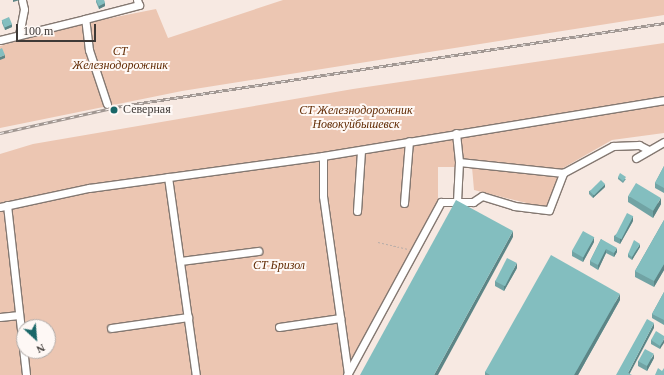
<!DOCTYPE html>
<meta charset="utf-8">
<style>
body{margin:0}
#map{position:relative;width:664px;height:375px;overflow:hidden;background:#f7e9e2;font-family:Georgia,serif}
div>[style]{position:absolute}
[style*='--x']{left:calc(var(--x)*1px);top:calc(var(--y)*1px);width:calc(var(--w)*1px);rotate:calc(var(--a)*1deg)}
.green>*{inset:0;background:#ecc6b2}
.path>*{height:1px;margin-top:-0.5px;transform-origin:0;background:repeating-linear-gradient(90deg,#b8ada8 0 2px,transparent 0 4px)}
.roads{filter:drop-shadow(1px 0 #847871) drop-shadow(-1px 0 #847871) drop-shadow(0 1px #847871) drop-shadow(0 -1px #847871)}
.minor>*{height:7px;margin:-3.5px;padding:0 3.5px;transform-origin:3.5px;border-radius:3.5px;background:#fff}
.rail>*{height:3px;margin-top:-1.5px;transform-origin:0;background:repeating-linear-gradient(90deg,#fef8f5 0 4.5px,#a19792 0 9px);box-sizing:border-box;border-block:1px solid #a19792}
.wall>*{inset:0;background:#71a3a4}
.shaded-wall>*{inset:0;background:#5c8586}
.building>*{inset:0;background:#83bebf;transform-origin:0 0}
.dots>*{width:11px;height:11px;translate:-50% -50%;box-sizing:border-box;border:2px solid #fef8f5;border-radius:50%}
span{translate:-50% -50%;white-space:nowrap;text-align:center;line-height:1.15;-webkit-text-stroke:4px #fef8f5;paint-order:stroke}
.park-label{font-size:12px;color:#622c05;font-style:italic}
.poi-label{font-size:12px;color:#3e3936}
.left{translate:0 -50%;text-align:left}
.north{position:absolute;left:16px;top:319px;width:40px;height:40px;box-sizing:border-box;background:#fef8f5;border:1px solid #b1aca9;border-radius:50%;rotate:154deg;font-size:11px;font-weight:700;line-height:16px;text-align:center;color:#3e3936}
.north::after{content:'';display:block;margin:auto;width:14px;height:18px;background:#196768;clip-path:polygon(50% 0,100% 100%,50% 72%,0 100%)}
.scale{position:absolute;left:16px;top:24px;width:80px;height:18px;box-sizing:border-box;border:2px solid #3e3936;border-top:0;padding-left:5px;font-size:12px;line-height:14px;white-space:nowrap;color:#3e3936;-webkit-text-stroke:3px #fef8f5;paint-order:stroke}
</style>
<div id="map">
<div class="green">
<div style="clip-path:polygon(283px 0,664px 0,664px 15px,182px 91px,0 128px,0 46px,71px 26px,156px 9px,168px 38px)"></div>
<div style="clip-path:polygon(evenodd,664px 43px,664px 133px,612px 140px,563px 168px,547px 208px,474px 190px,472px 167px,438px 167px,438px 201px,346px 375px,0 375px,0 154px,33px 144px,353px 89px,664px 43px,24px 327px,48px 327px,48px 351px,24px 351px,24px 327px)"></div>
</div>
<div class="path">
<div style="--x:378;--y:242;--w:32;--a:13"></div>
</div>
<div class="roads">
<div class="minor">
<div style="--x:19;--y:35;--w:26;--a:-79"></div>
<div style="--x:24;--y:9;--w:9;--a:-103"></div>
<div style="--x:0;--y:40;--w:88;--a:-13.9"></div>
<div style="--x:107;--y:104;--w:57;--a:-108.4"></div>
<div style="--x:89;--y:50;--w:31;--a:-97"></div>
<div style="--x:85;--y:19;--w:56;--a:-14.5"></div>
<div style="--x:139;--y:5;--w:5;--a:-112"></div>
<div style="--x:456;--y:133;--w:29;--a:84"></div>
<div style="--x:459;--y:162;--w:40;--a:92.9"></div>
<div style="--x:323;--y:156;--w:40;--a:90"></div>
<div style="--x:323;--y:196;--w:179;--a:82"></div>
<div style="--x:636;--y:158;--w:32;--a:-30"></div>
<div style="--x:459;--y:162;--w:105;--a:6"></div>
<div style="--x:168;--y:177;--w:200;--a:82"></div>
<div style="--x:404;--y:203;--w:62;--a:-85.4"></div>
<div style="--x:7;--y:205;--w:171;--a:83.6"></div>
<div style="--x:0;--y:207;--w:91;--a:-12.1"></div>
<div style="--x:89;--y:188;--w:236;--a:-7.8"></div>
<div style="--x:323;--y:156;--w:346;--a:-9.3"></div>
<div style="--x:357;--y:211;--w:61;--a:-86.2"></div>
<div style="--x:180;--y:261;--w:79;--a:-7.3"></div>
<div style="--x:0;--y:317;--w:19;--a:-6"></div>
<div style="--x:279;--y:327;--w:62;--a:-8.4"></div>
<div style="--x:111;--y:328;--w:78;--a:-8.1"></div>
<div style="--x:347;--y:375;--w:197;--a:-61.5"></div>
<div style="--x:441;--y:202;--w:32;--a:0"></div>
<div style="--x:473;--y:202;--w:11;--a:-34"></div>
<div style="--x:482;--y:196;--w:34;--a:17"></div>
<div style="--x:514;--y:206;--w:35;--a:7"></div>
<div style="--x:549;--y:210;--w:40;--a:-69"></div>
<div style="--x:563;--y:173;--w:57;--a:-28.4"></div>
<div style="--x:613;--y:146;--w:26;--a:-2"></div>
<div style="--x:639;--y:145;--w:11;--a:27"></div>
</div>
</div>
<div class="rail">
<div style="--x:0;--y:133;--w:124;--a:-12.6"></div>
<div style="--x:121;--y:106;--w:549;--a:-8.69"></div>
</div>
<div class="wall">
<div style="clip-path:polygon(96px 0,104px 0,105px 6px,99px 9px,96px 2px)"></div>
<div style="clip-path:polygon(2px 20px,12px 27px,5px 30px,2px 23px)"></div>
<div style="clip-path:polygon(664px 166px,664px 193px,655px 188px,655px 183px)"></div>
<div style="clip-path:polygon(618px 177px,626px 179px,623px 183px,618px 179px)"></div>
<div style="clip-path:polygon(605px 187px,593px 198px,589px 194px,589px 191px)"></div>
<div style="clip-path:polygon(628px 196px,661px 204px,653px 218px,628px 202px)"></div>
<div style="clip-path:polygon(664px 220px,664px 270px,654px 287px,635px 277px,635px 271px)"></div>
<div style="clip-path:polygon(633px 221px,620px 244px,614px 241px,614px 236px)"></div>
<div style="clip-path:polygon(601px 239px,617px 252px,614px 257px,606px 253px,598px 270px,590px 265px,590px 261px)"></div>
<div style="clip-path:polygon(594px 242px,583px 262px,572px 256px,572px 251px)"></div>
<div style="clip-path:polygon(640px 247px,632px 260px,628px 257px,628px 254px)"></div>
<div style="clip-path:polygon(517px 268px,504px 291px,495px 286px,495px 281px)"></div>
<div style="clip-path:polygon(664px 292px,664px 325px,652px 318px,652px 314px)"></div>
<div style="clip-path:polygon(620px 300px,578px 375px,485px 375px,485px 372px)"></div>
<div style="clip-path:polygon(664px 336px,660px 349px,651px 344px,651px 340px)"></div>
<div style="clip-path:polygon(654px 358px,647px 371px,638px 366px,638px 361px)"></div>
</div>
<div class="shaded-wall">
<div style="clip-path:polygon(13px 0,20px 0,13px 2px)"></div>
<div style="clip-path:polygon(105px 3px,105px 6px,99px 9px,99px 6px)"></div>
<div style="clip-path:polygon(12px 24px,12px 27px,5px 30px,5px 27px)"></div>
<div style="clip-path:polygon(5px 55px,5px 58px,0 60px,0 57px)"></div>
<div style="clip-path:polygon(605px 184px,605px 187px,593px 198px,593px 195px)"></div>
<div style="clip-path:polygon(661px 198px,661px 204px,653px 218px,653px 211px)"></div>
<div style="clip-path:polygon(633px 216px,633px 221px,620px 244px,620px 239px)"></div>
<div style="clip-path:polygon(513px 231px,513px 237px,438px 375px,434px 375px)"></div>
<div style="clip-path:polygon(594px 237px,594px 242px,583px 262px,583px 257px)"></div>
<div style="clip-path:polygon(640px 244px,640px 247px,632px 260px,632px 257px)"></div>
<div style="clip-path:polygon(617px 248px,617px 252px,614px 257px,614px 253px)"></div>
<div style="clip-path:polygon(606px 249px,606px 253px,598px 270px,598px 265px)"></div>
<div style="clip-path:polygon(517px 263px,517px 268px,504px 291px,504px 286px)"></div>
<div style="clip-path:polygon(664px 264px,664px 270px,654px 287px,654px 281px)"></div>
<div style="clip-path:polygon(620px 294px,620px 300px,578px 375px,574px 375px)"></div>
<div style="clip-path:polygon(654px 323px,654px 328px,629px 375px,628px 373px)"></div>
<div style="clip-path:polygon(664px 339px,664px 343px,660px 349px,660px 346px)"></div>
<div style="clip-path:polygon(654px 354px,654px 358px,647px 371px,647px 366px)"></div>
</div>
<div class="building">
<div style="clip-path:polygon(96px 0,104px 0,105px 3px,99px 6px)"></div>
<div style="left:9px;top:17px;width:8px;height:8px;rotate:67deg"></div>
<div style="clip-path:polygon(2px 48px,5px 55px,0 57px,0 49px)"></div>
<div style="clip-path:polygon(664px 166px,664px 188px,655px 183px)"></div>
<div style="clip-path:polygon(620px 173px,626px 177px,623px 181px,618px 177px)"></div>
<div style="left:601px;top:180px;width:6px;height:16px;rotate:45deg"></div>
<div style="left:636px;top:183px;width:29px;height:15px;rotate:31deg"></div>
<div style="clip-path:polygon(456px 200px,513px 231px,434px 375px,360px 375px)"></div>
<div style="left:627px;top:213px;width:7px;height:26px;rotate:27deg"></div>
<div style="clip-path:polygon(664px 220px,664px 264px,654px 281px,635px 271px)"></div>
<div style="left:583px;top:231px;width:13px;height:23px;rotate:29deg"></div>
<div style="clip-path:polygon(601px 239px,617px 248px,614px 253px,606px 249px,598px 265px,590px 261px)"></div>
<div style="clip-path:polygon(634px 240px,640px 244px,632px 257px,628px 254px)"></div>
<div style="clip-path:polygon(551px 255px,620px 294px,574px 375px,490px 375px,485px 372px)"></div>
<div style="left:507px;top:258px;width:11px;height:26px;rotate:27deg"></div>
<div style="clip-path:polygon(664px 292px,664px 320px,652px 314px)"></div>
<div style="clip-path:polygon(647px 319px,654px 323px,628px 373px,632px 375px,616px 375px)"></div>
<div style="clip-path:polygon(656px 331px,664px 336px,664px 339px,660px 346px,651px 340px)"></div>
<div style="left:645px;top:349px;width:10px;height:14px;rotate:29deg"></div>
<div style="clip-path:polygon(658px 368px,662px 371px,664px 368px,664px 375px,655px 375px)"></div>
</div>
<div class="dots">
<div style="left:114px;top:110px;background:#196768"></div>
</div>
<div class="park-label">
<span style="left:120px;top:59px">СТ<br>Железнодорожник</span>
<span style="left:356px;top:118px">СТ Железнодорожник<br>Новокуйбышевск</span>
<span style="left:279px;top:266px">СТ Бризол</span>
</div>
<div class="poi-label">
<span class="left" style="left:123px;top:110px">Северная</span>
</div>
<div class="north">N</div>
<div class="scale">100 m</div>
</div>
